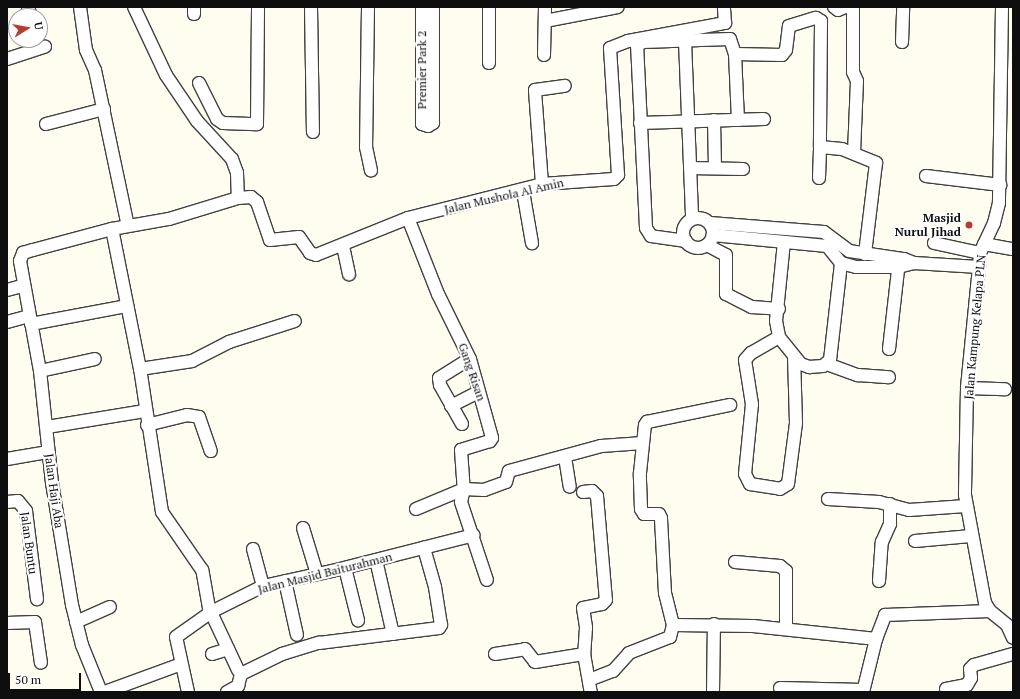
<!DOCTYPE html>
<style>
body{margin:0}
#map{position:relative;width:1020px;height:699px;overflow:hidden;background:#fefdef;font-family:"PT Serif",serif}
div>[style]{position:absolute}
[style*='--x']{left:calc(var(--x)*1px);top:calc(var(--y)*1px);width:calc(var(--w)*1px);rotate:calc(var(--a)*1deg)}
.roads{filter:drop-shadow(1px 0 #414141) drop-shadow(-1px 0 #414141) drop-shadow(0 1px #414141) drop-shadow(0 -1px #414141)}
.minor>*{height:12px;margin:-6px;padding:0 6px;transform-origin:6px;border-radius:6px;background:#fff}
.minor>.ring{margin:-6px;padding:0;box-sizing:content-box;background:none;border:12px solid #fff;border-radius:50%}
.dots>*{width:11px;height:11px;translate:-50% -50%;box-sizing:border-box;border:2px solid #fff;border-radius:50%}
span{translate:-50% -50%;white-space:nowrap;text-align:center;line-height:1.15;-webkit-text-stroke:4px #fff;paint-order:stroke}
.street-label{font-size:12px;color:#0e0e0e}
.poi-label{font-size:12px;color:#0e0e0e;font-weight:700}
.right{translate:-100% -50%;text-align:right}
.frame{position:absolute;inset:0;border:8px solid #0e0e0e;pointer-events:none}
.north{position:absolute;left:8px;top:8px;width:40px;height:40px;box-sizing:border-box;background:#fff;border:1px solid #9f9f9f;border-radius:50%;rotate:79deg;font-size:11px;font-weight:700;line-height:16px;text-align:center;color:#0e0e0e}
.north::after{content:'';display:block;margin:auto;width:14px;height:18px;background:#b53c2f;clip-path:polygon(50% 0,100% 100%,50% 72%,0 100%)}
.scale{position:absolute;left:8px;top:673px;width:73px;height:18px;box-sizing:border-box;border:2px solid #0e0e0e;border-top:0;padding-left:5px;font-size:12px;line-height:14px;white-space:nowrap;color:#0e0e0e;-webkit-text-stroke:3px #fff;paint-order:stroke}
</style>
<div id="map">
<div class="roads">
<div class="minor">
<div style="--x:28;--y:7;--w:9;--a:72"></div>
<div style="--x:80;--y:7;--w:43;--a:82.1"></div>
<div style="--x:86;--y:50;--w:22;--a:66"></div>
<div style="--x:95;--y:70;--w:159;--a:78.1"></div>
<div style="--x:134;--y:7;--w:75;--a:64.8"></div>
<div style="--x:166;--y:75;--w:55;--a:56"></div>
<div style="--x:197;--y:121;--w:52;--a:47.4"></div>
<div style="--x:232;--y:159;--w:15;--a:70"></div>
<div style="--x:237;--y:173;--w:25;--a:88"></div>
<div style="--x:194;--y:7;--w:7;--a:90"></div>
<div style="--x:311;--y:7;--w:125;--a:89.1"></div>
<div style="--x:368;--y:7;--w:140;--a:90.8"></div>
<div style="--x:366;--y:147;--w:24;--a:78"></div>
<div style="--x:422;--y:7;--w:117;--a:90"></div>
<div style="--x:422;--y:124;--w:6;--a:18"></div>
<div style="--x:428;--y:126;--w:6;--a:-31"></div>
<div style="--x:433;--y:123;--w:116;--a:-90"></div>
<div style="--x:834;--y:7;--w:5;--a:37"></div>
<div style="--x:838;--y:10;--w:8;--a:-23"></div>
<div style="--x:853;--y:7;--w:65;--a:90"></div>
<div style="--x:853;--y:72;--w:10;--a:66"></div>
<div style="--x:857;--y:81;--w:72;--a:92.4"></div>
<div style="--x:1002;--y:7;--w:196;--a:90.9"></div>
<div style="--x:999;--y:203;--w:21;--a:104"></div>
<div style="--x:994;--y:223;--w:33;--a:115"></div>
<div style="--x:980;--y:253;--w:14;--a:94"></div>
<div style="--x:979;--y:267;--w:122;--a:95.7"></div>
<div style="--x:967;--y:388;--w:107;--a:91.1"></div>
<div style="--x:965;--y:495;--w:110;--a:79.5"></div>
<div style="--x:985;--y:603;--w:9;--a:58"></div>
<div style="--x:990;--y:611;--w:22;--a:39"></div>
<div style="--x:1007;--y:625;--w:14;--a:65"></div>
<div style="--x:545;--y:21;--w:74;--a:-10.9"></div>
<div style="--x:685;--y:41;--w:178;--a:87.7"></div>
<div style="--x:902;--y:42;--w:35;--a:-88"></div>
<div style="--x:735;--y:54;--w:47;--a:1.2"></div>
<div style="--x:782;--y:55;--w:6;--a:-51"></div>
<div style="--x:786;--y:50;--w:24;--a:-83"></div>
<div style="--x:789;--y:26;--w:28;--a:-17"></div>
<div style="--x:816;--y:18;--w:6;--a:31"></div>
<div style="--x:821;--y:21;--w:126;--a:90.5"></div>
<div style="--x:544;--y:55;--w:48;--a:-88.8"></div>
<div style="--x:7;--y:59;--w:40;--a:-18"></div>
<div style="--x:489;--y:63;--w:56;--a:-90"></div>
<div style="--x:199;--y:83;--w:40;--a:63.4"></div>
<div style="--x:217;--y:119;--w:7;--a:34"></div>
<div style="--x:223;--y:123;--w:34;--a:2"></div>
<div style="--x:257;--y:124;--w:117;--a:-89.5"></div>
<div style="--x:714;--y:120;--w:48;--a:88.8"></div>
<div style="--x:640;--y:123;--w:124;--a:-1.8"></div>
<div style="--x:46;--y:124;--w:60;--a:-14.5"></div>
<div style="--x:690;--y:168;--w:53;--a:1.1"></div>
<div style="--x:926;--y:176;--w:75;--a:6.9"></div>
<div style="--x:819;--y:178;--w:31;--a:-88"></div>
<div style="--x:820;--y:147;--w:22;--a:5"></div>
<div style="--x:842;--y:149;--w:37;--a:22"></div>
<div style="--x:876;--y:163;--w:92;--a:96.9"></div>
<div style="--x:542;--y:184;--w:94;--a:-94.3"></div>
<div style="--x:535;--y:90;--w:30;--a:-8"></div>
<div style="--x:523;--y:191;--w:53;--a:80.2"></div>
<div style="--x:408;--y:218;--w:82;--a:68.5"></div>
<div style="--x:438;--y:294;--w:72;--a:63.8"></div>
<div style="--x:470;--y:359;--w:82;--a:74.4"></div>
<div style="--x:492;--y:438;--w:4;--a:124"></div>
<div style="--x:490;--y:441;--w:30;--a:163"></div>
<div style="--x:461;--y:450;--w:39;--a:86"></div>
<div class="ring" style="left:683px;top:218px;width:18px;height:18px"></div>
<div style="--x:710;--y:223;--w:114;--a:4.5"></div>
<div style="--x:824;--y:232;--w:31;--a:37"></div>
<div style="--x:849;--y:251;--w:56;--a:8.3"></div>
<div style="--x:904;--y:259;--w:11;--a:22"></div>
<div style="--x:914;--y:263;--w:16;--a:166"></div>
<div style="--x:898;--y:267;--w:42;--a:180"></div>
<div style="--x:856;--y:267;--w:16;--a:-165"></div>
<div style="--x:841;--y:263;--w:22;--a:-129"></div>
<div style="--x:827;--y:246;--w:115;--a:-174.5"></div>
<div style="--x:686;--y:241;--w:35;--a:-172"></div>
<div style="--x:651;--y:236;--w:9;--a:-122"></div>
<div style="--x:646;--y:228;--w:182;--a:-92.8"></div>
<div style="--x:637;--y:46;--w:7;--a:-34"></div>
<div style="--x:643;--y:42;--w:87;--a:-2"></div>
<div style="--x:730;--y:39;--w:16;--a:72"></div>
<div style="--x:735;--y:54;--w:66;--a:87.4"></div>
<div style="--x:784;--y:242;--w:79;--a:95.8"></div>
<div style="--x:776;--y:321;--w:16;--a:79"></div>
<div style="--x:779;--y:337;--w:35;--a:51"></div>
<div style="--x:801;--y:364;--w:9;--a:21"></div>
<div style="--x:809;--y:367;--w:14;--a:-4"></div>
<div style="--x:823;--y:366;--w:9;--a:-41"></div>
<div style="--x:830;--y:360;--w:98;--a:-83.5"></div>
<div style="--x:934;--y:243;--w:47;--a:12.3"></div>
<div style="--x:984;--y:244;--w:29;--a:10"></div>
<div style="--x:707;--y:245;--w:21;--a:28"></div>
<div style="--x:726;--y:255;--w:39;--a:90"></div>
<div style="--x:726;--y:294;--w:29;--a:27"></div>
<div style="--x:752;--y:307;--w:27;--a:4"></div>
<div style="--x:343;--y:246;--w:29;--a:78"></div>
<div style="--x:914;--y:263;--w:65;--a:3.5"></div>
<div style="--x:7;--y:290;--w:16;--a:-15"></div>
<div style="--x:7;--y:322;--w:23;--a:-15"></div>
<div style="--x:31;--y:324;--w:98;--a:-10.6"></div>
<div style="--x:779;--y:337;--w:32;--a:150"></div>
<div style="--x:751;--y:353;--w:9;--a:131"></div>
<div style="--x:745;--y:360;--w:45;--a:81"></div>
<div style="--x:752;--y:404;--w:70;--a:95.7"></div>
<div style="--x:745;--y:474;--w:11;--a:63"></div>
<div style="--x:750;--y:484;--w:30;--a:9"></div>
<div style="--x:780;--y:489;--w:9;--a:-32"></div>
<div style="--x:788;--y:484;--w:62;--a:-82.5"></div>
<div style="--x:796;--y:423;--w:67;--a:-91.7"></div>
<div style="--x:889;--y:349;--w:89;--a:-83.5"></div>
<div style="--x:827;--y:364;--w:33;--a:20"></div>
<div style="--x:858;--y:375;--w:31;--a:4"></div>
<div style="--x:140;--y:369;--w:53;--a:-8.7"></div>
<div style="--x:192;--y:361;--w:42;--a:-27.2"></div>
<div style="--x:229;--y:342;--w:69;--a:-17.7"></div>
<div style="--x:40;--y:371;--w:56;--a:-12.3"></div>
<div style="--x:967;--y:388;--w:38;--a:2"></div>
<div style="--x:451;--y:406;--w:31;--a:-27"></div>
<div style="--x:462;--y:424;--w:45;--a:-119.4"></div>
<div style="--x:440;--y:385;--w:7;--a:-98"></div>
<div style="--x:439;--y:378;--w:36;--a:-32"></div>
<div style="--x:147;--y:425;--w:41;--a:-14"></div>
<div style="--x:187;--y:415;--w:12;--a:9"></div>
<div style="--x:199;--y:417;--w:36;--a:71"></div>
<div style="--x:47;--y:427;--w:99;--a:-9.3"></div>
<div style="--x:565;--y:457;--w:30;--a:81"></div>
<div style="--x:7;--y:459;--w:42;--a:-9.7"></div>
<div style="--x:464;--y:489;--w:13;--a:103"></div>
<div style="--x:461;--y:502;--w:82;--a:71.6"></div>
<div style="--x:583;--y:492;--w:9;--a:-6"></div>
<div style="--x:592;--y:491;--w:7;--a:45"></div>
<div style="--x:597;--y:496;--w:104;--a:85.1"></div>
<div style="--x:606;--y:600;--w:6;--a:135"></div>
<div style="--x:602;--y:604;--w:19;--a:168"></div>
<div style="--x:583;--y:608;--w:20;--a:81"></div>
<div style="--x:586;--y:628;--w:26;--a:94"></div>
<div style="--x:584;--y:654;--w:39;--a:80"></div>
<div style="--x:828;--y:499;--w:51;--a:3.4"></div>
<div style="--x:879;--y:502;--w:31;--a:15"></div>
<div style="--x:909;--y:510;--w:57;--a:-4"></div>
<div style="--x:7;--y:502;--w:11;--a:-5"></div>
<div style="--x:18;--y:501;--w:13;--a:51"></div>
<div style="--x:26;--y:511;--w:89;--a:82.9"></div>
<div style="--x:416;--y:509;--w:52;--a:-22.6"></div>
<div style="--x:464;--y:489;--w:20;--a:3"></div>
<div style="--x:484;--y:490;--w:23;--a:-20"></div>
<div style="--x:506;--y:482;--w:11;--a:-75"></div>
<div style="--x:509;--y:471;--w:95;--a:-15.2"></div>
<div style="--x:601;--y:446;--w:42;--a:-4.1"></div>
<div style="--x:303;--y:528;--w:48;--a:73.1"></div>
<div style="--x:915;--y:541;--w:56;--a:-5.1"></div>
<div style="--x:253;--y:549;--w:38;--a:75"></div>
<div style="--x:376;--y:560;--w:76;--a:77.1"></div>
<div style="--x:735;--y:562;--w:45;--a:5.1"></div>
<div style="--x:780;--y:566;--w:8;--a:40"></div>
<div style="--x:786;--y:571;--w:58;--a:90"></div>
<div style="--x:345;--y:568;--w:54;--a:76"></div>
<div style="--x:285;--y:581;--w:55;--a:77.5"></div>
<div style="--x:879;--y:581;--w:39;--a:-86"></div>
<div style="--x:882;--y:542;--w:20;--a:-66"></div>
<div style="--x:890;--y:524;--w:20;--a:-90"></div>
<div style="--x:76;--y:622;--w:37;--a:-24"></div>
<div style="--x:7;--y:623;--w:28;--a:-2"></div>
<div style="--x:35;--y:622;--w:41;--a:81.7"></div>
<div style="--x:673;--y:625;--w:33;--a:-104"></div>
<div style="--x:665;--y:593;--w:75;--a:-93.1"></div>
<div style="--x:661;--y:518;--w:4;--a:-117"></div>
<div style="--x:659;--y:514;--w:15;--a:180"></div>
<div style="--x:644;--y:514;--w:6;--a:-121"></div>
<div style="--x:641;--y:509;--w:36;--a:-92"></div>
<div style="--x:640;--y:473;--w:48;--a:-84.1"></div>
<div style="--x:645;--y:425;--w:4;--a:-56"></div>
<div style="--x:647;--y:422;--w:85;--a:-11.6"></div>
<div style="--x:212;--y:654;--w:17;--a:-17"></div>
<div style="--x:495;--y:654;--w:30;--a:-9"></div>
<div style="--x:525;--y:649;--w:16;--a:52"></div>
<div style="--x:535;--y:662;--w:50;--a:-9.3"></div>
<div style="--x:238;--y:670;--w:68;--a:-115.1"></div>
<div style="--x:209;--y:608;--w:39;--a:-100"></div>
<div style="--x:202;--y:570;--w:70;--a:-124.6"></div>
<div style="--x:162;--y:512;--w:145;--a:-98.7"></div>
<div style="--x:140;--y:369;--w:143;--a:-101.3"></div>
<div style="--x:112;--y:229;--w:58;--a:-10"></div>
<div style="--x:169;--y:219;--w:72;--a:-16.9"></div>
<div style="--x:238;--y:198;--w:13;--a:-4"></div>
<div style="--x:251;--y:197;--w:8;--a:40"></div>
<div style="--x:257;--y:202;--w:40;--a:71.1"></div>
<div style="--x:270;--y:240;--w:29;--a:-6"></div>
<div style="--x:299;--y:237;--w:19;--a:55"></div>
<div style="--x:310;--y:253;--w:6;--a:18"></div>
<div style="--x:316;--y:255;--w:99;--a:-21.9"></div>
<div style="--x:408;--y:218;--w:138;--a:-14.2"></div>
<div style="--x:542;--y:184;--w:72;--a:-4"></div>
<div style="--x:614;--y:179;--w:6;--a:-45"></div>
<div style="--x:618;--y:175;--w:127;--a:-93.6"></div>
<div style="--x:610;--y:48;--w:19;--a:-21"></div>
<div style="--x:628;--y:41;--w:99;--a:-10.5"></div>
<div style="--x:725;--y:23;--w:16;--a:-94"></div>
<div style="--x:589;--y:680;--w:26;--a:-21"></div>
<div style="--x:613;--y:671;--w:24;--a:-48"></div>
<div style="--x:629;--y:653;--w:44;--a:-21.3"></div>
<div style="--x:670;--y:637;--w:12;--a:-76"></div>
<div style="--x:673;--y:625;--w:80;--a:0.7"></div>
<div style="--x:753;--y:626;--w:124;--a:6"></div>
<div style="--x:780;--y:688;--w:83;--a:1.4"></div>
<div style="--x:946;--y:689;--w:21;--a:-11"></div>
<div style="--x:967;--y:685;--w:8;--a:-60"></div>
<div style="--x:971;--y:678;--w:9;--a:-96"></div>
<div style="--x:970;--y:669;--w:6;--a:-45"></div>
<div style="--x:974;--y:665;--w:41;--a:-15.8"></div>
<div style="--x:101;--y:692;--w:51;--a:-112"></div>
<div style="--x:82;--y:645;--w:41;--a:-104"></div>
<div style="--x:72;--y:605;--w:124;--a:-99.3"></div>
<div style="--x:52;--y:483;--w:113;--a:-96.1"></div>
<div style="--x:40;--y:371;--w:112;--a:-100.3"></div>
<div style="--x:20;--y:261;--w:9;--a:-69"></div>
<div style="--x:23;--y:253;--w:10;--a:-17"></div>
<div style="--x:33;--y:250;--w:82;--a:-14.9"></div>
<div style="--x:105;--y:692;--w:81;--a:-20.2"></div>
<div style="--x:188;--y:692;--w:56;--a:-102.3"></div>
<div style="--x:176;--y:637;--w:43;--a:-35.5"></div>
<div style="--x:211;--y:612;--w:58;--a:-26.6"></div>
<div style="--x:263;--y:586;--w:71;--a:-12.3"></div>
<div style="--x:332;--y:571;--w:146;--a:-14.2"></div>
<div style="--x:227;--y:692;--w:13;--a:-29"></div>
<div style="--x:238;--y:686;--w:12;--a:-76"></div>
<div style="--x:241;--y:674;--w:46;--a:-26"></div>
<div style="--x:282;--y:654;--w:39;--a:-17"></div>
<div style="--x:319;--y:643;--w:121;--a:-7.1"></div>
<div style="--x:439;--y:628;--w:4;--a:-56"></div>
<div style="--x:441;--y:625;--w:38;--a:-99"></div>
<div style="--x:435;--y:587;--w:41;--a:-105.8"></div>
<div style="--x:713;--y:692;--w:68;--a:-89.2"></div>
<div style="--x:863;--y:692;--w:55;--a:-76.2"></div>
<div style="--x:876;--y:639;--w:26;--a:-69"></div>
<div style="--x:885;--y:615;--w:105;--a:-2.2"></div>
</div>
</div>
<div class="dots">
<div style="left:969px;top:225px;background:#b53c2f"></div>
</div>
<div class="street-label">
<span style="left:422px;top:70px;rotate:-90deg">Premier Park 2</span>
<span style="left:504px;top:196px;rotate:-13deg">Jalan Mushola Al Amin</span>
<span style="left:975px;top:327px;rotate:-85deg">Jalan Kampung Kelapa PLN</span>
<span style="left:472px;top:372px;rotate:71deg">Gang Risan</span>
<span style="left:54px;top:491px;rotate:82deg">Jalan Haji Aba</span>
<span style="left:29px;top:543px;rotate:82deg">Jalan Buntu</span>
<span style="left:325px;top:573px;rotate:-14deg">Jalan Masjid Baiturahman</span>
</div>
<div class="poi-label">
<span class="right" style="left:961px;top:225px">Masjid<br>Nurul Jihad</span>
</div>
<div class="frame"></div>
<div class="north">U</div>
<div class="scale">50 m</div>
</div>
